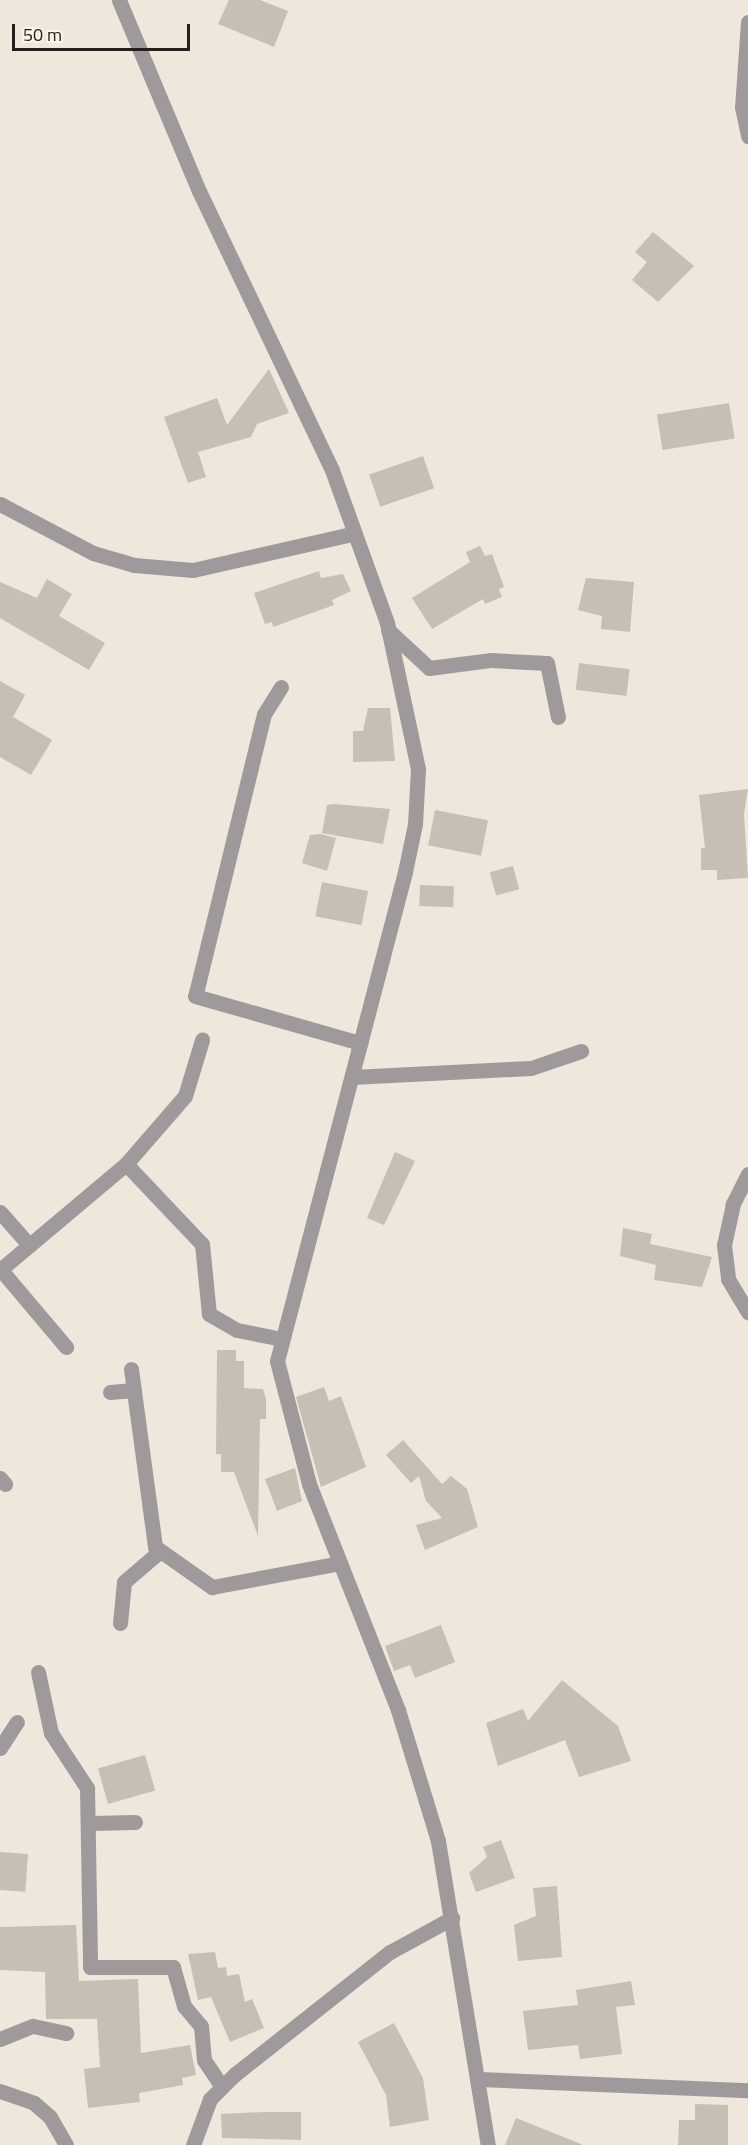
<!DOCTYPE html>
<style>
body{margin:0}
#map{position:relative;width:748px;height:2145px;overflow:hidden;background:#efe7db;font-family:"Titillium Web",sans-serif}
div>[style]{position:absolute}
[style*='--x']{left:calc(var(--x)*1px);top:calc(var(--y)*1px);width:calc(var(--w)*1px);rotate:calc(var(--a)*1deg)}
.building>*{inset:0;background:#c7bfb3;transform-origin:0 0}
.minor>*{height:15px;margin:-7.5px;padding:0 7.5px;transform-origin:7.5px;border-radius:7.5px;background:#9f999c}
span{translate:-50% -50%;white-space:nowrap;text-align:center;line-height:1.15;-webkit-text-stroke:4.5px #fcf4e8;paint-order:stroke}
.scale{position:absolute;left:12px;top:24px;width:178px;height:27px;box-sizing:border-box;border:3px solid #23201c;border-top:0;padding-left:8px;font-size:18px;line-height:21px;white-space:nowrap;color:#23201c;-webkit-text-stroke:4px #fcf4e8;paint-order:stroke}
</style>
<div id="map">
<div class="building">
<div style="clip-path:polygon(229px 0,260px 0,288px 11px,274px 47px,218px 24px)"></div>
<div style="clip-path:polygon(653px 232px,694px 266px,658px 302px,632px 280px,647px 262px,635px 252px)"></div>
<div style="clip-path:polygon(269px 369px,289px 413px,257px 424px,251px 437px,198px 452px,206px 477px,188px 483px,164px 417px,217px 398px,227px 425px)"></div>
<div style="left:729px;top:403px;width:36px;height:73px;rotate:81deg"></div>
<div style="left:423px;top:456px;width:34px;height:57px;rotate:71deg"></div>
<div style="clip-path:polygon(480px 546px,485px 556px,492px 554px,504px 587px,499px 589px,502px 597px,485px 604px,483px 599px,432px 629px,412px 598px,470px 562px,466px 552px)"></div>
<div style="clip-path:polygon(319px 571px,321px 578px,343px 574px,351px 591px,332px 600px,334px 605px,273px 627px,272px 622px,265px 624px,254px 593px)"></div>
<div style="clip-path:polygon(586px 578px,634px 582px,630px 632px,601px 629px,602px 616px,578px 610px)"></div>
<div style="clip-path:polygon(47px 579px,72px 594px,59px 616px,105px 643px,89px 670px,0 618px,0 582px,37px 598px)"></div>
<div style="left:579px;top:663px;width:51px;height:27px;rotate:7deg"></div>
<div style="clip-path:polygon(0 681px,25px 695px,13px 717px,52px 740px,31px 775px,0 757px)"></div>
<div style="clip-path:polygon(368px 708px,390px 708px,395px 761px,353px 762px,353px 731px,363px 731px)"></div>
<div style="clip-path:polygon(748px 789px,744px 814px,748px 878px,717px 880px,717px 870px,701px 870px,701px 848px,705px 848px,699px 795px)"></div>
<div style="clip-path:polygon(335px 804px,390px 809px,383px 844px,322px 833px,327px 805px)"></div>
<div style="left:435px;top:810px;width:54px;height:36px;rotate:11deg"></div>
<div style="clip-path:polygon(321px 834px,336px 838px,327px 871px,302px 863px,310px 835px)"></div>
<div style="left:513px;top:866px;width:24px;height:24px;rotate:75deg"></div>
<div style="left:322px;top:882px;width:47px;height:35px;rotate:11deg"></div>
<div style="left:420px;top:885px;width:34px;height:21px;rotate:2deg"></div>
<div style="clip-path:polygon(395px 1152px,415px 1161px,384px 1225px,367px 1218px)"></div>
<div style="clip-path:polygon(623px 1228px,652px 1234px,650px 1244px,712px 1257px,702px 1287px,654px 1280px,656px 1265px,620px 1256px)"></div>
<div style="clip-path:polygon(217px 1350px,236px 1350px,236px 1361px,244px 1361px,244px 1388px,263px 1389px,266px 1399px,266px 1419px,260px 1419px,258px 1536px,234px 1472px,221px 1472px,221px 1454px,216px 1454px)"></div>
<div style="clip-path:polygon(324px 1387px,329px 1401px,341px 1396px,366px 1467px,321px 1487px,296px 1397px)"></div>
<div style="clip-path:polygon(403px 1440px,442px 1484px,451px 1476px,467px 1489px,478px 1527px,425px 1550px,416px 1525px,442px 1518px,426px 1501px,419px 1476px,411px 1483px,386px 1455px)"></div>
<div style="clip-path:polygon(295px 1468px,302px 1501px,277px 1511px,265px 1479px)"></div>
<div style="clip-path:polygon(441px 1625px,455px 1662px,415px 1678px,410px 1665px,394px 1671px,385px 1646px)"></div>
<div style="clip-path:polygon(562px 1680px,618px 1726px,631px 1761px,579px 1777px,565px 1740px,498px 1766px,486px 1723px,523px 1709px,528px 1721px)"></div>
<div style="left:145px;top:1755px;width:37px;height:49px;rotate:74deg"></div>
<div style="clip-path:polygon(501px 1840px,515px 1878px,476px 1892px,469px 1873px,487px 1857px,483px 1847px)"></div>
<div style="left:0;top:1852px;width:28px;height:38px;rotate:4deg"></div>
<div style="clip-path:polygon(557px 1886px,562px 1957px,518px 1961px,514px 1925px,536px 1916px,533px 1888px)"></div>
<div style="clip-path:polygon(76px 1925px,79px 1981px,138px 1979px,141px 2053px,190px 2045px,196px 2075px,182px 2078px,183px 2085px,139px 2093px,140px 2102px,88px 2108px,84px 2069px,100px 2067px,97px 2019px,46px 2019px,45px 1972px,0 1970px,0 1927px)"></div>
<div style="clip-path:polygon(215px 1952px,218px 1968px,226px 1967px,227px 1976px,239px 1974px,245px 2002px,252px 1999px,264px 2028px,230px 2042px,211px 1997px,198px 2000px,188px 1954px)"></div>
<div style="clip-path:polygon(631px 1981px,635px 2005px,616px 2007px,622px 2054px,580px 2059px,578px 2045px,528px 2050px,523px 2011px,578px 2005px,576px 1990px)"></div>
<div style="clip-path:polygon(394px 2023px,423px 2078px,429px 2120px,390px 2127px,386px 2095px,358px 2042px)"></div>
<div style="clip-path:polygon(695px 2104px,728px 2105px,728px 2145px,678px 2145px,679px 2120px,695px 2120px)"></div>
<div style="clip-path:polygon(264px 2112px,301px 2112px,301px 2140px,222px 2138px,221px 2114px)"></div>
<div style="clip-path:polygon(516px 2118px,581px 2144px,581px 2145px,505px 2145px)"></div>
</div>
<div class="minor">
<div style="--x:119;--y:0;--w:207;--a:67.3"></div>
<div style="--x:199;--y:191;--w:309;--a:64.5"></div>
<div style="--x:332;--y:470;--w:163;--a:70.2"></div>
<div style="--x:387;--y:623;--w:149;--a:78"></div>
<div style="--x:418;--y:769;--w:55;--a:93.1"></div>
<div style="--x:415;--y:824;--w:49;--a:101.8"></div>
<div style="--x:405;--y:872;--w:505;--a:104.67"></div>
<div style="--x:277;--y:1361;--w:127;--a:75.4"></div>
<div style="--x:309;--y:1484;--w:243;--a:68.5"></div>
<div style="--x:398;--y:1710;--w:137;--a:73"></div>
<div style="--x:438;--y:1841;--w:308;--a:80.7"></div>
<div style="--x:748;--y:22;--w:85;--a:94"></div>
<div style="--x:742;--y:107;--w:30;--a:78"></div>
<div style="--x:0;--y:504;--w:105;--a:27.8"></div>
<div style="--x:93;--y:553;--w:43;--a:16.3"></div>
<div style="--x:134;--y:565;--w:59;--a:4.8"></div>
<div style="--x:193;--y:570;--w:162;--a:-12.8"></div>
<div style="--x:388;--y:630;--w:56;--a:42.8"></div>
<div style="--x:429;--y:668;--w:63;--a:-7.4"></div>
<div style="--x:491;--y:660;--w:56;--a:3.1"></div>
<div style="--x:547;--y:663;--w:55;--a:78.5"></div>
<div style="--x:281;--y:687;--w:32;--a:122"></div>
<div style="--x:264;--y:714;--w:290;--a:103.7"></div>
<div style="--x:195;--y:996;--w:172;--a:15.9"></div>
<div style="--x:352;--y:1077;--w:179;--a:-2.9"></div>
<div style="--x:531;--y:1068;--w:53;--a:-18.8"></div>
<div style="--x:126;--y:1164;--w:90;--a:-49.1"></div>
<div style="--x:185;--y:1096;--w:59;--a:-73.1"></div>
<div style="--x:748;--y:1174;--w:34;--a:117"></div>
<div style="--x:733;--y:1204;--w:42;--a:102.4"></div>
<div style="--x:724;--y:1245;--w:34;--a:83"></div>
<div style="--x:728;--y:1279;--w:39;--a:59"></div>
<div style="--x:0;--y:1212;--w:44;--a:48.7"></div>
<div style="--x:0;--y:1270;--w:165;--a:-40.1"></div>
<div style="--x:126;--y:1164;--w:110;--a:46.5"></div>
<div style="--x:202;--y:1244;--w:70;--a:84.3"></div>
<div style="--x:209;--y:1314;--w:32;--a:30"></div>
<div style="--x:237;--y:1330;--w:46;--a:11.3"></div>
<div style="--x:1;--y:1270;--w:101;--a:49.8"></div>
<div style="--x:131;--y:1369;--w:180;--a:82.3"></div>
<div style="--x:155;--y:1547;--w:70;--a:35.1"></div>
<div style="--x:212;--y:1587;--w:130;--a:-10.6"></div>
<div style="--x:110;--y:1392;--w:24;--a:-5"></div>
<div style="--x:0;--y:1478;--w:8;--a:50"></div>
<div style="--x:120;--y:1623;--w:41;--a:-84.4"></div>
<div style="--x:124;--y:1582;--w:48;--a:-40.7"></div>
<div style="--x:38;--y:1672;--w:62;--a:78"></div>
<div style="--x:51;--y:1733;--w:66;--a:56.8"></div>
<div style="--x:87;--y:1788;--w:179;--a:89"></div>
<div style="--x:90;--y:1967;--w:83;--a:0"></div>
<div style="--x:173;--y:1967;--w:41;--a:74.2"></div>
<div style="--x:184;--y:2006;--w:26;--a:50"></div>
<div style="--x:201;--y:2026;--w:34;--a:85"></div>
<div style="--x:204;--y:2060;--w:32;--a:56"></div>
<div style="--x:0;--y:1748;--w:31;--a:-57"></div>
<div style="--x:91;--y:1823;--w:44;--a:-1.3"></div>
<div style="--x:0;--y:2039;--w:35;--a:-22"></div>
<div style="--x:33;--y:2026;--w:34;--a:12"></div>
<div style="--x:480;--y:2079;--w:268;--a:2.4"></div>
<div style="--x:0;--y:2091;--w:36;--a:19"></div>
<div style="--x:34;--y:2103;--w:21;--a:41"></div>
<div style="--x:50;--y:2117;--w:32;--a:60"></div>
<div style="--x:193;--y:2145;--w:49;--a:-69.7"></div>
<div style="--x:210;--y:2099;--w:34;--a:-45"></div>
<div style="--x:234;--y:2075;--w:199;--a:-38.3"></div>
<div style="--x:390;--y:1952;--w:71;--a:-28.7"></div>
</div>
<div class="scale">50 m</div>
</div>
